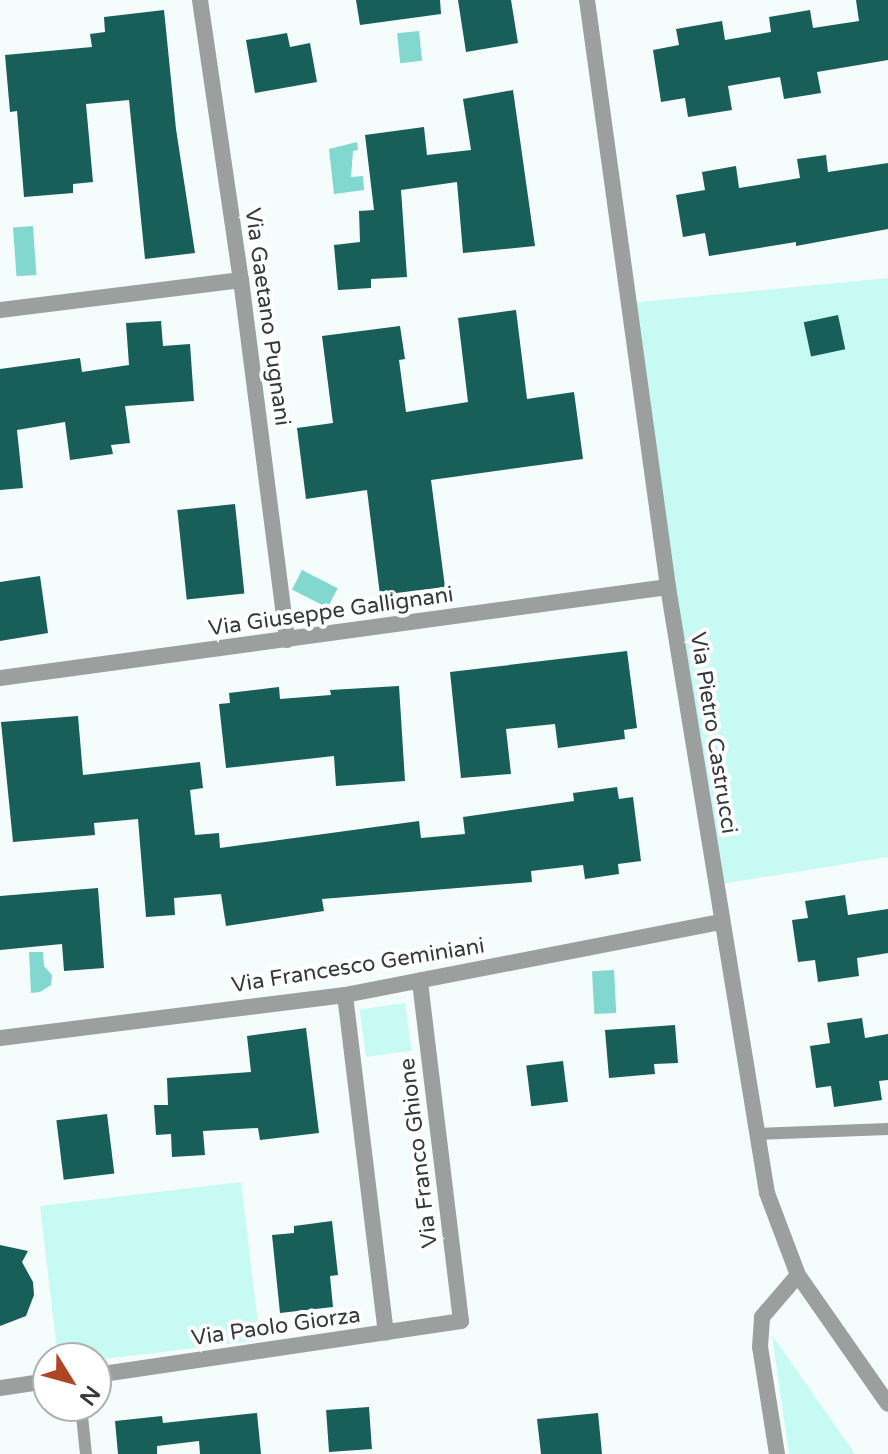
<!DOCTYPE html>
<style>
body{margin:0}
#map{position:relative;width:888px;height:1454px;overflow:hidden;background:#f5fdfc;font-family:"Varela Round",sans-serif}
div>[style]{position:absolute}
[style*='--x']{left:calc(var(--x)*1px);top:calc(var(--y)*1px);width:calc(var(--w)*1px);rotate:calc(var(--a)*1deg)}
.green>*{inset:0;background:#c8faf4;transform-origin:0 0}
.water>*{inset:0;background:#82d8cf;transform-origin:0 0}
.building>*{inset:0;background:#185e59;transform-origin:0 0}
.lane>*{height:12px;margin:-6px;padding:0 6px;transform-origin:6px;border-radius:6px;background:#9b9f9e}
.street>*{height:16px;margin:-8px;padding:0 8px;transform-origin:8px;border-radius:8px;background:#9b9f9e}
span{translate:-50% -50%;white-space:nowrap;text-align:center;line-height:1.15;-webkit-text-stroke:8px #fff;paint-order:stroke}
.street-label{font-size:22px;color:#363939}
.north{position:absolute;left:32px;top:1342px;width:80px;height:80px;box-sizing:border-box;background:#fff;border:2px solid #afb0b0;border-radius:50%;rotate:127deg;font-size:22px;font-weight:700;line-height:32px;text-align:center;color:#363939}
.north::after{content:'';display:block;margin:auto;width:28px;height:36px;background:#ae4625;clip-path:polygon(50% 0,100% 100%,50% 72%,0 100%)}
</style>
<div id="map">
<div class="green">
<div style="clip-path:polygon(888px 278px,888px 857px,715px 885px,629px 303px)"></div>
<div style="left:405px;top:1003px;width:48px;height:46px;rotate:82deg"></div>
<div style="clip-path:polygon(241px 1182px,260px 1340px,96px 1360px,58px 1358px,40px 1206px)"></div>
<div style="clip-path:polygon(772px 1335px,855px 1454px,789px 1454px)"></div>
</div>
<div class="water">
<div style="left:419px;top:31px;width:30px;height:22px;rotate:84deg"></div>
<div style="clip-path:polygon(357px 142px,358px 150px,353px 151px,351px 177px,363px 176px,364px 190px,334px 194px,329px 149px)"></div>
<div style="left:33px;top:226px;width:49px;height:20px;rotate:86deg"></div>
<div style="left:302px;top:570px;width:40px;height:22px;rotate:27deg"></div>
<div style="clip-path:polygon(29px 952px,43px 952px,44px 966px,52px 975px,51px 985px,40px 992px,31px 993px)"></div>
<div style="left:614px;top:970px;width:43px;height:22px;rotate:87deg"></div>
</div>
<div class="building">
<div style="clip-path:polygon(356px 0,440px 0,441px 14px,360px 25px)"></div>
<div style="clip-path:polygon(458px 0,511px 0,518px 43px,466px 52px)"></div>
<div style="clip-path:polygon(856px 0,888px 0,888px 60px,817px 72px,821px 93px,784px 99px,780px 77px,728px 86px,732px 110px,688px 117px,685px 98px,661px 102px,653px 50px,679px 45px,676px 29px,722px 21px,725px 40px,771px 32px,769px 17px,810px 10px,813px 28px,859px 21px)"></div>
<div style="clip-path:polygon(164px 10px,176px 129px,195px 253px,145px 259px,129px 100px,86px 104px,93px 182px,73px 184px,73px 193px,24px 197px,17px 111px,10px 112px,5px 55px,92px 47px,90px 34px,105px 32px,104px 17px)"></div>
<div style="clip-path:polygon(287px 33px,290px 47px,310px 43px,317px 82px,255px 93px,246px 40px)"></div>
<div style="clip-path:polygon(513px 90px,535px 246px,463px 253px,457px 182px,401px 190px,407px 277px,371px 279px,371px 288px,338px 290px,334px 245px,360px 242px,359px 211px,374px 210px,365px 135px,424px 127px,427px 155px,471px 150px,463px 99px)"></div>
<div style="clip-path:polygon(826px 155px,828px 172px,888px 163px,888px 229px,796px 246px,796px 242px,709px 256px,705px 233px,683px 237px,676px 195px,705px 190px,702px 172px,736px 166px,739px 188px,800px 178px,797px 159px)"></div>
<div style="clip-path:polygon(516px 310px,527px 399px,574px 392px,583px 459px,431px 480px,445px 587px,380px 595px,367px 490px,306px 499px,297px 428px,333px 423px,322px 336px,400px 326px,405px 359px,399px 360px,406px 412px,468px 402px,458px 318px)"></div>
<div style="left:838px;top:315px;width:35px;height:35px;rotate:78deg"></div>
<div style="clip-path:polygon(161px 321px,163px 346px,190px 344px,194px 401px,125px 406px,130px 443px,111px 445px,113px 454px,70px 460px,65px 422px,17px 430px,23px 488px,0 490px,0 369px,80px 358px,82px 372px,129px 365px,126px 323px)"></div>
<div style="left:235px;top:504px;width:90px;height:58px;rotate:84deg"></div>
<div style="clip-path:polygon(40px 576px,48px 633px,0 641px,0 582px)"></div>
<div style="clip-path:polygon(627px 651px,637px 728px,624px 730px,625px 739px,558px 748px,555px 724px,506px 729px,511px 774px,461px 778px,450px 672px)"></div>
<div style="clip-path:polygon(399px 686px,405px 781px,336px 786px,334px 756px,226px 768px,219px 704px,230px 703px,229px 693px,279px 687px,280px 699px,331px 695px,330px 690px)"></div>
<div style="clip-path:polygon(78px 716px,83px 775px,200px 762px,203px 788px,190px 790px,195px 835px,219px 833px,220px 848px,419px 821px,421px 838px,465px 834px,463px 817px,574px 801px,573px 793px,617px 787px,619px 799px,633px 797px,641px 861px,618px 864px,619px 874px,585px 879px,583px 865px,531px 871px,532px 882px,322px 899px,324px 911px,226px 926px,221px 894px,174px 898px,175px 915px,146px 917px,138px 819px,94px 823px,95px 835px,13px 842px,1px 722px)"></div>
<div style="clip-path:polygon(98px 888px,104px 968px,64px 971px,62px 944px,0 950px,0 896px)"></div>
<div style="clip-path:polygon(845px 895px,848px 915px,888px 909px,888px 953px,857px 958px,859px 976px,818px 982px,815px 960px,798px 962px,792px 920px,808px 918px,805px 901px)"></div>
<div style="clip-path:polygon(862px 1018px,865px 1038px,888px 1034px,888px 1080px,879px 1081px,882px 1100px,834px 1107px,831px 1086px,816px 1088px,810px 1046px,830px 1043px,827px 1023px)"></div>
<div style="clip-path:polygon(675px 1025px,678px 1063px,654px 1064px,655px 1074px,609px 1078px,605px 1030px)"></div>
<div style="clip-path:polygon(306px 1028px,319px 1133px,260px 1140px,258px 1128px,203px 1131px,205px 1155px,172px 1157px,171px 1134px,156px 1135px,154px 1105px,168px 1105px,167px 1078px,251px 1072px,247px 1036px)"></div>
<div style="left:563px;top:1061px;width:41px;height:37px;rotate:83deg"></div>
<div style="left:107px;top:1114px;width:60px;height:51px;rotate:83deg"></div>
<div style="clip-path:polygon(332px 1221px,338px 1275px,330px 1276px,333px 1307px,280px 1313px,272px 1235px,294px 1233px,294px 1226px)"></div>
<div style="clip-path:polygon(0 1245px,28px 1251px,22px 1262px,33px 1282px,34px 1295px,26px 1316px,0 1326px)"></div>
<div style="left:369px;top:1407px;width:42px;height:43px;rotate:86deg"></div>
<div style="clip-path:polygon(257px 1413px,261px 1454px,200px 1454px,199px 1441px,157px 1446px,157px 1454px,118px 1454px,115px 1421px,162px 1416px,163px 1423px)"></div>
<div style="clip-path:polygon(598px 1413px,602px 1454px,541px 1454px,537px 1419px)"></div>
</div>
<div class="lane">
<div style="--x:758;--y:1134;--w:130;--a:-2.2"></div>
<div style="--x:81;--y:1406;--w:48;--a:84.1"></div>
</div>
<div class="street">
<div style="--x:200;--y:0;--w:283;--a:81.7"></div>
<div style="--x:241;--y:280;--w:363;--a:82.7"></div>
<div style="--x:587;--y:0;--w:593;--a:82.14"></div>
<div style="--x:668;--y:587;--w:614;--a:80.72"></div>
<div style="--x:767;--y:1193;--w:88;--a:69.3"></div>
<div style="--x:798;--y:1275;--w:157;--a:55.1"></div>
<div style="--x:0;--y:310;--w:243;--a:-7.1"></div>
<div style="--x:0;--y:678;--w:674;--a:-7.76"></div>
<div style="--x:345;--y:995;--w:340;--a:83.1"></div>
<div style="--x:0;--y:1038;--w:348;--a:-7.1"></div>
<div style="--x:345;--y:995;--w:383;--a:-11"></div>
<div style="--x:96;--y:1375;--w:369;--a:-8.4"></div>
<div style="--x:461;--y:1321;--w:343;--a:-96.9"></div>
<div style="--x:0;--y:1388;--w:49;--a:-8.3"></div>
<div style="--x:777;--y:1454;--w:108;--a:-99"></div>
<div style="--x:760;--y:1347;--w:30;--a:-86"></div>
<div style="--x:762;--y:1317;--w:55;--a:-49.4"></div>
</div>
<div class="street-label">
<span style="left:267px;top:317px;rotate:82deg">Via Gaetano Pugnani</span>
<span style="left:331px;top:612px;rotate:-8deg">Via Giuseppe Gallignani</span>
<span style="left:713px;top:733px;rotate:81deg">Via Pietro Castrucci</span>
<span style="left:358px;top:966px;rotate:-9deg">Via Francesco Geminiani</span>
<span style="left:419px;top:1153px;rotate:-97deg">Via Franco Ghione</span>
<span style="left:276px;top:1327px;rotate:-8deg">Via Paolo Giorza</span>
</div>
<div class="north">N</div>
</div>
